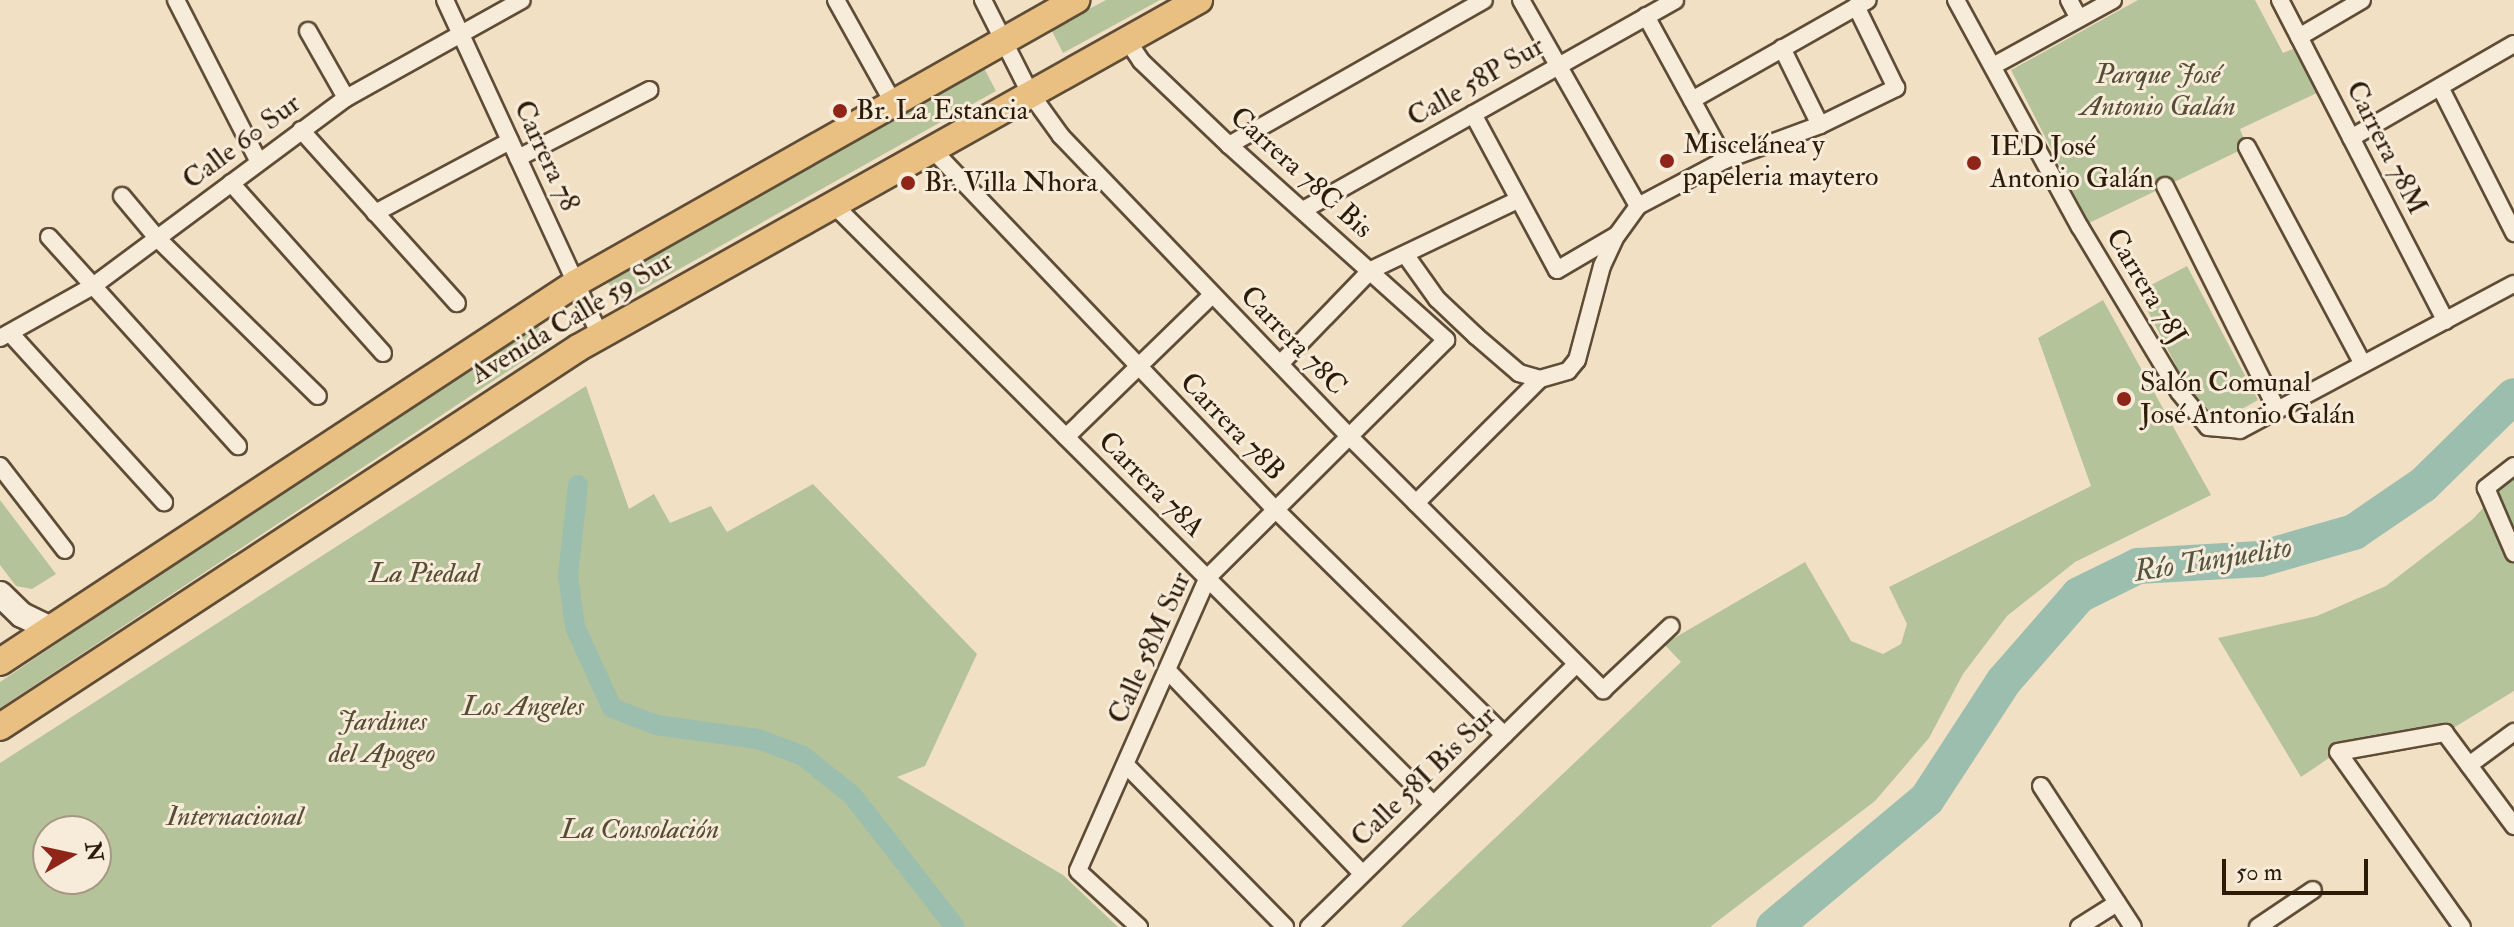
<!DOCTYPE html>
<meta charset="utf-8">
<style>
body{margin:0}
#map{position:relative;width:2514px;height:927px;overflow:hidden;background:#f2e0c5;font-family:"IM FELL Double Pica",serif}
div>[style]{position:absolute}
[style*='--x']{left:calc(var(--x)*1px);top:calc(var(--y)*1px);width:calc(var(--w)*1px);rotate:calc(var(--a)*1deg)}
.green>*{inset:0;background:#b4c39a}
.canal>*{height:20px;margin:-10px;padding:0 10px;transform-origin:10px;border-radius:10px;background:#9cbeaf}
.river>*{height:36px;margin:-18px;padding:0 18px;transform-origin:18px;border-radius:18px;background:#9cbeaf}
.roads{filter:drop-shadow(2px 0 #5e4c36) drop-shadow(-2px 0 #5e4c36) drop-shadow(0 2px #5e4c36) drop-shadow(0 -2px #5e4c36)}
.street>*{height:16px;margin:-8px;padding:0 8px;transform-origin:8px;border-radius:8px;background:#f7ebd9}
.secondary>*{height:24px;margin:-12px;padding:0 12px;transform-origin:12px;border-radius:12px;background:#f7ebd9}
.primary>*{height:26px;margin:-13px;padding:0 13px;transform-origin:13px;border-radius:13px;background:#e9c082}
.dots>*{width:22px;height:22px;translate:-50% -50%;box-sizing:border-box;border:4px solid #f7ebd9;border-radius:50%}
span{translate:-50% -50%;white-space:nowrap;text-align:center;line-height:1.15;-webkit-text-stroke:6px #f7ebd9;paint-order:stroke}
.park-label{font-size:28px;color:#554d33;font-style:italic}
.street-label{font-size:28px;color:#2c1b07}
.poi-label{font-size:28px;color:#2c1b07}
.left{translate:0 -50%;text-align:left}
.water-label{font-size:30px;color:#535442;font-style:italic}
.north{position:absolute;left:32px;top:815px;width:80px;height:80px;box-sizing:border-box;background:#f7ebd9;border:2px solid #a69885;border-radius:50%;rotate:81deg;font-size:22px;font-weight:700;line-height:32px;text-align:center;color:#2c1b07}
.north::after{content:'';display:block;margin:auto;width:28px;height:36px;background:#8f2418;clip-path:polygon(50% 0,100% 100%,50% 72%,0 100%)}
.scale{position:absolute;left:2222px;top:859px;width:146px;height:36px;box-sizing:border-box;border:4px solid #2c1b07;border-top:0;padding-left:10px;font-size:24px;line-height:28px;white-space:nowrap;color:#2c1b07;-webkit-text-stroke:6px #f7ebd9;paint-order:stroke}
</style>
<div id="map">
<div class="green">
<div style="clip-path:polygon(1106px 0,1160px 0,1063px 53px,1051px 29px)"></div>
<div style="clip-path:polygon(2138px 0,2255px 0,2283px 53px,2293px 49px,2317px 93px,2240px 129px,2247px 147px,2089px 223px,2011px 70px)"></div>
<div style="clip-path:polygon(983px 66px,996px 91px,619px 303px,608px 282px)"></div>
<div style="clip-path:polygon(2187px 266px,2258px 400px,2224px 419px,2201px 414px,2138px 292px)"></div>
<div style="clip-path:polygon(2103px 300px,2211px 495px,2075px 562px,2007px 616px,1963px 674px,1929px 738px,1875px 801px,1710px 927px,1401px 927px,1681px 662px,1664px 644px,1805px 562px,1851px 641px,1883px 654px,1901px 644px,1907px 624px,1889px 587px,2091px 486px,2038px 338px)"></div>
<div style="clip-path:polygon(535px 321px,549px 344px,0 708px,0 682px)"></div>
<div style="clip-path:polygon(evenodd,586px 386px,629px 509px,654px 494px,670px 523px,711px 506px,727px 532px,813px 484px,977px 654px,925px 766px,897px 777px,1063px 875px,1118px 927px,0 927px,0 763px,586px 386px,96px 831px,96px 879px,48px 879px,48px 831px,96px 831px)"></div>
<div style="clip-path:polygon(2514px 474px,2514px 691px,2445px 733px,2338px 752px,2301px 777px,2218px 638px,2317px 616px,2386px 586px,2473px 519px)"></div>
<div style="clip-path:polygon(0 500px,56px 574px,32px 589px,16px 586px,0 565px)"></div>
</div>
<div class="canal">
<div style="--x:578;--y:485;--w:91;--a:96.3"></div>
<div style="--x:568;--y:575;--w:52;--a:82.3"></div>
<div style="--x:575;--y:627;--w:89;--a:65.4"></div>
<div style="--x:612;--y:708;--w:47;--a:21.1"></div>
<div style="--x:656;--y:725;--w:103;--a:7.8"></div>
<div style="--x:758;--y:739;--w:48;--a:20.7"></div>
<div style="--x:803;--y:756;--w:63;--a:38.5"></div>
<div style="--x:852;--y:795;--w:167;--a:52"></div>
</div>
<div class="river">
<div style="--x:1774;--y:927;--w:199;--a:-39.9"></div>
<div style="--x:1927;--y:799;--w:141;--a:-56.9"></div>
<div style="--x:2004;--y:681;--w:114;--a:-48.9"></div>
<div style="--x:2079;--y:595;--w:66;--a:-26.2"></div>
<div style="--x:2138;--y:566;--w:122;--a:-3.3"></div>
<div style="--x:2260;--y:559;--w:98;--a:-16"></div>
<div style="--x:2354;--y:532;--w:83;--a:-34.3"></div>
<div style="--x:2423;--y:485;--w:127;--a:-44.4"></div>
</div>
<div class="roads">
<div class="street">
<div style="--x:176;--y:0;--w:180;--a:62.9"></div>
<div style="--x:445;--y:0;--w:369;--a:65.2"></div>
<div style="--x:836;--y:0;--w:119;--a:60.9"></div>
<div style="--x:983;--y:0;--w:104;--a:63.2"></div>
<div style="--x:1030;--y:93;--w:53;--a:54.2"></div>
<div style="--x:1061;--y:136;--w:414;--a:46.2"></div>
<div style="--x:1348;--y:435;--w:361;--a:45"></div>
<div style="--x:1603;--y:690;--w:93;--a:-43.3"></div>
<div style="--x:1521;--y:0;--w:237;--a:60.4"></div>
<div style="--x:1956;--y:0;--w:259;--a:61.4"></div>
<div style="--x:2080;--y:227;--w:192;--a:59"></div>
<div style="--x:2179;--y:392;--w:45;--a:50.4"></div>
<div style="--x:2208;--y:427;--w:32;--a:5"></div>
<div style="--x:2240;--y:430;--w:310;--a:-28.1"></div>
<div style="--x:2069;--y:0;--w:21;--a:62"></div>
<div style="--x:2280;--y:0;--w:361;--a:62.7"></div>
<div style="--x:1646;--y:16;--w:164;--a:61.3"></div>
<div style="--x:308;--y:31;--w:77;--a:60.4"></div>
<div style="--x:2299;--y:37;--w:73;--a:-30.4"></div>
<div style="--x:1127;--y:40;--w:25;--a:56"></div>
<div style="--x:1141;--y:61;--w:122;--a:43.7"></div>
<div style="--x:1229;--y:145;--w:292;--a:41.9"></div>
<div style="--x:1446;--y:340;--w:336;--a:135.1"></div>
<div style="--x:1208;--y:577;--w:321;--a:113.9"></div>
<div style="--x:1078;--y:871;--w:83;--a:42.6"></div>
<div style="--x:1782;--y:48;--w:86;--a:63.7"></div>
<div style="--x:1993;--y:66;--w:137;--a:-28.8"></div>
<div style="--x:2440;--y:87;--w:164;--a:63.1"></div>
<div style="--x:1692;--y:100;--w:202;--a:-29.6"></div>
<div style="--x:1473;--y:114;--w:177;--a:61.7"></div>
<div style="--x:1557;--y:270;--w:69;--a:-30.3"></div>
<div style="--x:1617;--y:235;--w:36;--a:-54"></div>
<div style="--x:1638;--y:206;--w:98;--a:-27.9"></div>
<div style="--x:1725;--y:160;--w:101;--a:-20.2"></div>
<div style="--x:1820;--y:125;--w:85;--a:-26"></div>
<div style="--x:1896;--y:88;--w:91;--a:-116"></div>
<div style="--x:301;--y:130;--w:233;--a:48"></div>
<div style="--x:2351;--y:138;--w:188;--a:-30"></div>
<div style="--x:1229;--y:145;--w:293;--a:-29.6"></div>
<div style="--x:2247;--y:147;--w:246;--a:61.9"></div>
<div style="--x:931;--y:148;--w:496;--a:46.4"></div>
<div style="--x:1273;--y:507;--w:325;--a:44.6"></div>
<div style="--x:518;--y:158;--w:148;--a:-27.3"></div>
<div style="--x:231;--y:183;--w:228;--a:48.2"></div>
<div style="--x:2165;--y:186;--w:250;--a:63.4"></div>
<div style="--x:122;--y:196;--w:56;--a:50.1"></div>
<div style="--x:158;--y:239;--w:224;--a:44.5"></div>
<div style="--x:833;--y:204;--w:847;--a:45"></div>
<div style="--x:1303;--y:210;--w:427;--a:-29.4"></div>
<div style="--x:375;--y:213;--w:153;--a:-28.1"></div>
<div style="--x:49;--y:237;--w:282;--a:47.9"></div>
<div style="--x:1407;--y:257;--w:52;--a:54.5"></div>
<div style="--x:1437;--y:299;--w:54;--a:43.5"></div>
<div style="--x:1476;--y:336;--w:57;--a:40.7"></div>
<div style="--x:1519;--y:373;--w:22;--a:16"></div>
<div style="--x:1540;--y:379;--w:29;--a:-16"></div>
<div style="--x:1568;--y:371;--w:14;--a:-51"></div>
<div style="--x:1577;--y:360;--w:97;--a:-75.1"></div>
<div style="--x:1602;--y:266;--w:33;--a:-65"></div>
<div style="--x:10;--y:333;--w:229;--a:47.7"></div>
<div style="--x:0;--y:338;--w:107;--a:-29.2"></div>
<div style="--x:93;--y:286;--w:315;--a:-36.6"></div>
<div style="--x:346;--y:98;--w:201;--a:-29.1"></div>
<div style="--x:1280;--y:364;--w:131;--a:-45.9"></div>
<div style="--x:1371;--y:270;--w:163;--a:-25.5"></div>
<div style="--x:1066;--y:437;--w:204;--a:-44.2"></div>
<div style="--x:0;--y:466;--w:106;--a:52.3"></div>
<div style="--x:2514;--y:466;--w:36;--a:142"></div>
<div style="--x:2486;--y:488;--w:71;--a:66.7"></div>
<div style="--x:1416;--y:503;--w:175;--a:-45"></div>
<div style="--x:1169;--y:672;--w:279;--a:46.2"></div>
<div style="--x:1126;--y:765;--w:227;--a:45.5"></div>
<div style="--x:2469;--y:765;--w:56;--a:-36.3"></div>
<div style="--x:2041;--y:786;--w:168;--a:56.9"></div>
<div style="--x:1309;--y:927;--w:374;--a:-44.5"></div>
<div style="--x:2079;--y:927;--w:45;--a:-32.3"></div>
<div style="--x:2258;--y:927;--w:66;--a:-33.9"></div>
<div style="--x:2462;--y:927;--w:214;--a:-125.3"></div>
<div style="--x:2338;--y:752;--w:109;--a:-10.1"></div>
<div style="--x:2445;--y:733;--w:116;--a:53.4"></div>
</div>
<div class="secondary">
<div style="--x:0;--y:594;--w:30;--a:44"></div>
<div style="--x:22;--y:615;--w:32;--a:26"></div>
</div>
<div class="primary">
<div style="--x:0;--y:662;--w:690;--a:-33.34"></div>
<div style="--x:576;--y:283;--w:575;--a:-29.51"></div>
<div style="--x:0;--y:727;--w:691;--a:-33.25"></div>
<div style="--x:578;--y:348;--w:712;--a:-29.27"></div>
</div>
</div>
<div class="dots">
<div style="left:840px;top:111px;background:#8f2418"></div>
<div style="left:1667px;top:161px;background:#8f2418"></div>
<div style="left:1974px;top:163px;background:#8f2418"></div>
<div style="left:908px;top:183px;background:#8f2418"></div>
<div style="left:2124px;top:399px;background:#8f2418"></div>
</div>
<div class="park-label">
<span style="left:2158px;top:91px">Parque José<br>Antonio Galán</span>
<span style="left:424px;top:574px">La Piedad</span>
<span style="left:523px;top:707px">Los Angeles</span>
<span style="left:382px;top:738px">Jardines<br>del Apogeo</span>
<span style="left:235px;top:817px">Internacional</span>
<span style="left:640px;top:830px">La Consolación</span>
</div>
<div class="street-label">
<span style="left:1476px;top:82px;rotate:-30deg">Calle 58P Sur</span>
<span style="left:242px;top:142px;rotate:-37deg">Calle 60 Sur</span>
<span style="left:2386px;top:148px;rotate:63deg">Carrera 78M</span>
<span style="left:546px;top:156px;rotate:65deg">Carrera 78</span>
<span style="left:1301px;top:173px;rotate:42deg">Carrera 78C Bis</span>
<span style="left:2146px;top:287px;rotate:59deg">Carrera 78J</span>
<span style="left:572px;top:318px;rotate:-31deg">Avenida Calle 59 Sur</span>
<span style="left:1293px;top:341px;rotate:46deg">Carrera 78C</span>
<span style="left:1232px;top:427px;rotate:46deg">Carrera 78B</span>
<span style="left:1151px;top:485px;rotate:45deg">Carrera 78A</span>
<span style="left:1150px;top:648px;rotate:-66deg">Calle 58M Sur</span>
<span style="left:1424px;top:777px;rotate:-44deg">Calle 58I Bis Sur</span>
</div>
<div class="poi-label">
<span class="left" style="left:856px;top:111px">Br. La Estancia</span>
<span class="left" style="left:1683px;top:161px">Miscelánea y<br>papeleria maytero</span>
<span class="left" style="left:1990px;top:163px">IED José<br>Antonio Galán</span>
<span class="left" style="left:924px;top:183px">Br. Villa Nhora</span>
<span class="left" style="left:2140px;top:399px">Salón Comunal<br>José Antonio Galán</span>
</div>
<div class="water-label">
<span style="left:2213px;top:560px;rotate:-9deg">Río Tunjuelito</span>
</div>
<div class="north">N</div>
<div class="scale">50 m</div>
</div>
